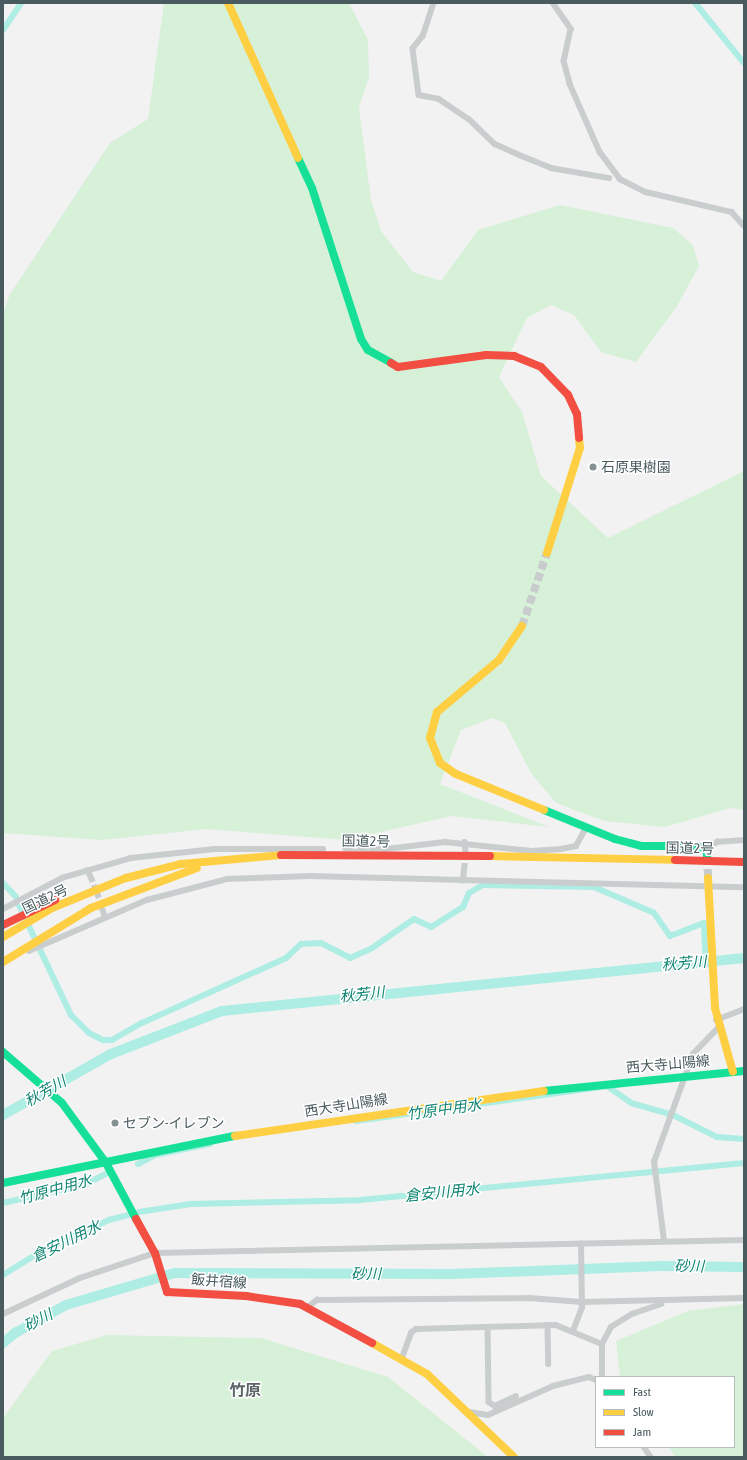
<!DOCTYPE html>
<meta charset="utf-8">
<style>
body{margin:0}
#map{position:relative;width:747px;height:1460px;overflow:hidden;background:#f2f2f2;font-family:"Asap Condensed","Noto Sans JP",sans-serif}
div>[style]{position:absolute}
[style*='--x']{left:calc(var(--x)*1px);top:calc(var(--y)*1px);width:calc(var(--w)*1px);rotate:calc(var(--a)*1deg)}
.green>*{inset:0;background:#d7f0d8}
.canal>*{height:6px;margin:-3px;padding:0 3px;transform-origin:3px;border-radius:3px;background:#adede3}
.river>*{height:10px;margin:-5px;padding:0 5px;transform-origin:5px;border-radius:5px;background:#adede3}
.street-tunnel>*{height:5.5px;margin-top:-2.75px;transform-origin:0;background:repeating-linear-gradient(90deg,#c8cccd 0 5.5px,transparent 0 8.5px)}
.secondary-tunnel>*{height:8px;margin-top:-4px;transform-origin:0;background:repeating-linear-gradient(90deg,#c8cccd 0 8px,transparent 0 12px)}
.street>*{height:5.5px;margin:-2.75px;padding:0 2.75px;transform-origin:2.75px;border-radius:2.75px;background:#c9cdce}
.fast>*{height:8px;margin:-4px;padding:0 4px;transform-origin:4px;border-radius:4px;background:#16e098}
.slow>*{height:8px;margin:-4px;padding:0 4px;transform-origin:4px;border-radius:4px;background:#ffcf43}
.jam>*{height:8px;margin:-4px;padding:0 4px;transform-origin:4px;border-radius:4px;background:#f24e42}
.dots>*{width:11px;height:11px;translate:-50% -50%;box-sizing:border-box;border:2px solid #fff;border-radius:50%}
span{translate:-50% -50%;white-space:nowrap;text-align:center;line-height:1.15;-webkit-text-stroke:3px #fff;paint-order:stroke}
.poi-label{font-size:14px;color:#495b5e}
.left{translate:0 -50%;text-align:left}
.street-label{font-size:14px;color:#495b5e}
.water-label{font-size:15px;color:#108472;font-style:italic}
.quarter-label{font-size:16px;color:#5d6465;font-weight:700}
.frame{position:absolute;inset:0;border:4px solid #495b5e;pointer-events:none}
.legend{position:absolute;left:595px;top:1376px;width:140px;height:72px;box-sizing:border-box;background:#fff;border:1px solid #b6bdbf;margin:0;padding:5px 7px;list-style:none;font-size:12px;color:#495b5e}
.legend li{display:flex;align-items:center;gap:8px;height:20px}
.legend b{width:20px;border:1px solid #b6bdbf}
</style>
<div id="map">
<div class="green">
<div style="clip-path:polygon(164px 3px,349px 3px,368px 40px,369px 77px,359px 107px,371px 200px,381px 231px,413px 272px,441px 281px,478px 230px,560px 205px,673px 228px,693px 245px,699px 266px,677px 306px,636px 362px,601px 352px,574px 315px,551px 305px,527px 318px,499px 377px,522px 412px,541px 476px,608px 538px,744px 471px,744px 810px,730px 808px,665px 827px,605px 821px,574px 810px,555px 802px,531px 773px,505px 723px,493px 718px,461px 730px,440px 784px,549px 827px,451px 816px,346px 840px,206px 829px,102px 840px,3px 833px,3px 313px,10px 294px,110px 143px,148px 119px)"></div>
<div style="clip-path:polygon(744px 1304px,744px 1457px,675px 1457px,669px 1447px,734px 1447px,734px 1377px,620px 1377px,616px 1341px,688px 1311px)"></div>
<div style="clip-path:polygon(107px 1335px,261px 1338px,388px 1377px,488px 1457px,3px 1457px,3px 1418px,52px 1351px)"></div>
</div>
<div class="canal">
<div style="--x:695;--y:3;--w:77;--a:50.8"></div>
<div style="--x:3;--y:30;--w:32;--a:-56"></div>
<div style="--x:3;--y:883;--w:19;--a:47"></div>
<div style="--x:18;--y:903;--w:124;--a:64.7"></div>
<div style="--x:71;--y:1015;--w:25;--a:45"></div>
<div style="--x:89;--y:1033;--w:16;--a:27"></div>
<div style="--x:103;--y:1040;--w:9;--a:0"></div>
<div style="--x:112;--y:1040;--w:34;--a:-30"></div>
<div style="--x:142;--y:1023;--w:158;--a:-24.3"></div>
<div style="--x:286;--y:958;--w:21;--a:-43"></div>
<div style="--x:301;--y:944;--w:20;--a:-3"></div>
<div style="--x:321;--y:943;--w:33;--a:27"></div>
<div style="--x:350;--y:958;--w:24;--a:-24"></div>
<div style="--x:372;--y:948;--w:51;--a:-34.6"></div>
<div style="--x:414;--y:919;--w:19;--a:25"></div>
<div style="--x:431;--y:927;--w:38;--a:-32"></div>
<div style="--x:463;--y:907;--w:15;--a:-67"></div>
<div style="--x:469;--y:893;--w:16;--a:-30"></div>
<div style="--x:483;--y:885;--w:111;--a:1"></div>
<div style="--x:594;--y:887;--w:65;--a:23.4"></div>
<div style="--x:654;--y:913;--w:28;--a:55"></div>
<div style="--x:670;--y:936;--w:36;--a:-21"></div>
<div style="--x:704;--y:923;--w:38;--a:88"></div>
<div style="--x:356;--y:1121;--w:253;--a:-7.9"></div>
<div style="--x:607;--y:1086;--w:29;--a:35"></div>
<div style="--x:631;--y:1103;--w:44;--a:15.9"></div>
<div style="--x:673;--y:1115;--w:49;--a:26.6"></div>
<div style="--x:717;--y:1137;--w:27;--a:4"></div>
<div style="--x:138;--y:1164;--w:19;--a:-28"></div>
<div style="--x:155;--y:1155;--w:56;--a:-11.3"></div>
<div style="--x:3;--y:1203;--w:85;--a:-12.9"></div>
<div style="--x:86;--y:1184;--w:22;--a:-27"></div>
<div style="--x:139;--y:1212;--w:52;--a:-8.9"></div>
<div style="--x:190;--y:1204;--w:170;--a:-1.3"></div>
<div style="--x:360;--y:1200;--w:386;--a:-5.5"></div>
<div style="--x:3;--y:1275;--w:44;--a:-31.9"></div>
<div style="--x:40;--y:1252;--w:76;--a:-24.9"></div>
<div style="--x:109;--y:1220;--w:23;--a:-15"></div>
</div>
<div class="river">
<div style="--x:3;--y:1115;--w:124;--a:-29.5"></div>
<div style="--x:111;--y:1054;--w:119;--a:-21.2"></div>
<div style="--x:222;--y:1011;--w:525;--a:-5.8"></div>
<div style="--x:3;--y:1343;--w:16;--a:-40"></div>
<div style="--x:15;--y:1333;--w:58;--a:-28.8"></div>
<div style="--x:66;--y:1305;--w:114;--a:-16.4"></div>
<div style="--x:175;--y:1273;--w:278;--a:0.2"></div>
<div style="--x:453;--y:1274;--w:207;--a:-2.2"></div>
<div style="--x:660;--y:1266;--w:84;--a:0.7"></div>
</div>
<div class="street-tunnel">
<div style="--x:464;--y:869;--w:15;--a:-86"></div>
<div style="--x:91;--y:877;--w:31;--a:69"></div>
</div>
<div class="secondary-tunnel">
<div style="--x:522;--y:626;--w:77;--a:-71.1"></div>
<div style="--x:707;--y:857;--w:21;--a:87"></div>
</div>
<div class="street">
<div style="--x:434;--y:3;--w:35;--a:108"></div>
<div style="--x:423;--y:36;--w:16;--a:128"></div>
<div style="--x:413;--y:49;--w:46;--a:82.6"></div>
<div style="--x:419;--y:95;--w:20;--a:11"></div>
<div style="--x:439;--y:99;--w:36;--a:34"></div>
<div style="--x:469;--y:119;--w:36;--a:44"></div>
<div style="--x:495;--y:144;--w:24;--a:24"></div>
<div style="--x:517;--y:154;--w:37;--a:22"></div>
<div style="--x:551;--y:168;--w:59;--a:9.8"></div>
<div style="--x:553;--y:3;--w:32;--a:55"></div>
<div style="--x:571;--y:29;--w:33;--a:102"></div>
<div style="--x:564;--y:61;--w:24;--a:75"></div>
<div style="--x:570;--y:84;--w:74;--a:66.2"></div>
<div style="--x:600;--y:152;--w:34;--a:53"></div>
<div style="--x:620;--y:179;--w:29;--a:27"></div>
<div style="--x:646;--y:192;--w:88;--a:13.1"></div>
<div style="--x:732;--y:212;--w:18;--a:49"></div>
<div style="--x:465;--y:842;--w:9;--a:84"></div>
<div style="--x:345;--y:848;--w:41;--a:1.4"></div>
<div style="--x:386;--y:849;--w:59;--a:-6.8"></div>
<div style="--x:445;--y:842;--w:87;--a:5.9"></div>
<div style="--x:532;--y:851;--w:29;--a:-4"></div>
<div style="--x:561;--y:849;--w:15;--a:-11"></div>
<div style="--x:576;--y:846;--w:21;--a:-61"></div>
<div style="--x:707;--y:850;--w:13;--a:-39"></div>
<div style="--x:717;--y:842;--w:27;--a:-4"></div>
<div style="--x:88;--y:870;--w:8;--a:67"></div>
<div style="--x:463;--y:881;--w:12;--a:-85"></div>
<div style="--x:3;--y:909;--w:67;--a:-27.7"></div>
<div style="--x:62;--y:878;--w:72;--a:-16.2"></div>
<div style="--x:131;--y:858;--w:84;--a:-6.1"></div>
<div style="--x:215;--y:849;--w:108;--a:0"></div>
<div style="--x:103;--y:910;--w:6;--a:72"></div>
<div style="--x:29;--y:951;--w:129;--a:-23.4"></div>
<div style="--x:147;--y:900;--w:83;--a:-14.7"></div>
<div style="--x:227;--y:879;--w:83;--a:-2.1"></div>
<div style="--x:310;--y:876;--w:434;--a:1.5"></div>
<div style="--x:716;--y:1020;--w:30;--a:-21"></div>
<div style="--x:664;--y:1241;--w:80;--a:-97.2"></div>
<div style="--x:654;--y:1162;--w:115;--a:-70.1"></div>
<div style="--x:693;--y:1054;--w:36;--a:-46"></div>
<div style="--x:307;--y:1308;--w:13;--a:-39"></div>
<div style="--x:317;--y:1300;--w:212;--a:-0.5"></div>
<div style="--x:529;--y:1298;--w:53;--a:4.3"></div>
<div style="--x:582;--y:1302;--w:162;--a:-1.4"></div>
<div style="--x:3;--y:1314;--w:85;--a:-25.1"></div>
<div style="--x:80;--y:1278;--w:79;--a:-18.4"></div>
<div style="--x:155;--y:1253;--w:589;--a:-1.26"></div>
<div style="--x:548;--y:1325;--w:39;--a:89"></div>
<div style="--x:488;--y:1327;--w:75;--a:89.2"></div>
<div style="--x:489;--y:1402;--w:7;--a:34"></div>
<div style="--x:495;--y:1406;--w:23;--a:-25"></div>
<div style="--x:573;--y:1331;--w:25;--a:-69"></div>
<div style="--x:582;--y:1308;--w:64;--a:-90.9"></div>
<div style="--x:402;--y:1358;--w:27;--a:-70"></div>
<div style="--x:411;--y:1333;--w:6;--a:-39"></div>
<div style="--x:416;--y:1329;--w:140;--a:-1.6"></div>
<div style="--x:556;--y:1325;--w:50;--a:22.4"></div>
<div style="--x:602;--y:1377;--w:33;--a:-90"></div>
<div style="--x:602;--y:1344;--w:19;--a:-62"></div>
<div style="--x:611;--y:1327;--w:25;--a:-32"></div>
<div style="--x:632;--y:1314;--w:31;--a:-19"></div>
<div style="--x:469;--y:1412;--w:19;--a:9"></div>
<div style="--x:488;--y:1415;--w:71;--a:-24"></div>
<div style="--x:553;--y:1386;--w:37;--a:-14"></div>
<div style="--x:589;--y:1377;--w:8;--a:23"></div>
<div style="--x:644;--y:1447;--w:12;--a:55"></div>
</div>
<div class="fast">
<div style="--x:298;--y:158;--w:33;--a:65"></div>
<div style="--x:312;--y:188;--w:159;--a:72"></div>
<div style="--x:361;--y:339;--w:13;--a:58"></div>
<div style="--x:368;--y:350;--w:26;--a:29"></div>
<div style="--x:544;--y:810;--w:77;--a:22.2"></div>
<div style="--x:615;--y:839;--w:27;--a:15"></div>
<div style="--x:641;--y:846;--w:55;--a:0"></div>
<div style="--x:696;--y:846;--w:12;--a:20"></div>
<div style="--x:707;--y:850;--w:7;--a:90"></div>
<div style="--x:3;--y:1052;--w:78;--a:40.8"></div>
<div style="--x:62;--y:1103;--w:74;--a:53.7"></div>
<div style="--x:106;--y:1163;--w:64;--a:61.8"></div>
<div style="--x:544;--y:1091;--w:201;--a:-5.7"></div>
<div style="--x:3;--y:1183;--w:237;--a:-11.5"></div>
</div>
<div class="slow">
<div style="--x:228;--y:3;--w:170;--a:65.7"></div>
<div style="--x:547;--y:553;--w:110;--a:-72.6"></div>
<div style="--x:580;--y:448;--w:10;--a:-96"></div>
<div style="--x:522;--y:626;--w:41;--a:124.1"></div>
<div style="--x:499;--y:660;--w:81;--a:140"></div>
<div style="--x:437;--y:712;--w:27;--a:105"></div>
<div style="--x:430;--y:738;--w:27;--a:68"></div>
<div style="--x:440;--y:763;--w:19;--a:35"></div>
<div style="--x:456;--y:774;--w:95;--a:22.2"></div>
<div style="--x:490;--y:856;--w:185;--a:1.2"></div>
<div style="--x:708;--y:878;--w:130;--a:86.9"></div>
<div style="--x:715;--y:1008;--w:66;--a:74.3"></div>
<div style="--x:3;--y:937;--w:57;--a:-30.6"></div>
<div style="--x:52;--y:908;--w:80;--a:-22.1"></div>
<div style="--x:126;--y:878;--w:57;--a:-14.3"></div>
<div style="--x:181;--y:864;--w:100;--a:-5.1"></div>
<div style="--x:3;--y:962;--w:103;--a:-31.5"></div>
<div style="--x:91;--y:908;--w:113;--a:-20.7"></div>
<div style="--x:235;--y:1136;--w:312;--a:-8.3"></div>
<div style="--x:372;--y:1343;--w:63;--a:29.4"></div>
<div style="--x:427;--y:1374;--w:120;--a:43.7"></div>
</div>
<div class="jam">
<div style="--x:391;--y:363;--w:8;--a:30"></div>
<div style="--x:398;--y:367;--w:89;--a:-7.8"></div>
<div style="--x:486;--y:355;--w:28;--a:2"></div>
<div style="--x:514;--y:356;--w:29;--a:22"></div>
<div style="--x:541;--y:367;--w:39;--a:46"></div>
<div style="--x:568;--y:395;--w:21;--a:65"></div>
<div style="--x:577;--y:414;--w:24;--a:85"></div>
<div style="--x:281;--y:855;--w:209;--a:0.3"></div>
<div style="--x:675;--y:860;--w:69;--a:1.7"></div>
<div style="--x:3;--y:925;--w:58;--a:-25.7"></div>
<div style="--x:136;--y:1219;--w:39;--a:61"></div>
<div style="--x:155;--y:1253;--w:41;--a:72.9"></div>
<div style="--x:167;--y:1292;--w:79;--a:2.9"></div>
<div style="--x:246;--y:1296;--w:55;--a:8.4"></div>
<div style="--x:300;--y:1304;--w:82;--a:28.4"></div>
</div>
<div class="dots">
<div style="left:593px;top:467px;background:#849092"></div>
<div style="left:115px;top:1123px;background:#849092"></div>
</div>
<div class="poi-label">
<span class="left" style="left:601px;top:467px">石原果樹園</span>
<span class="left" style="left:123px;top:1123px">セブン-イレブン</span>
</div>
<div class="street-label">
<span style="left:366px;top:841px;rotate:1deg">国道2号</span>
<span style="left:690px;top:848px;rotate:1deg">国道2号</span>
<span style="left:45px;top:899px;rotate:-26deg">国道2号</span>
<span style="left:668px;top:1064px;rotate:-5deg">西大寺山陽線</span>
<span style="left:346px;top:1105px;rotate:-9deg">西大寺山陽線</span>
<span style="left:219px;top:1281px;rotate:4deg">飯井宿線</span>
</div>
<div class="water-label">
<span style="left:684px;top:963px;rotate:-5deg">秋芳川</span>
<span style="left:362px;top:994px;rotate:-6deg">秋芳川</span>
<span style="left:45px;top:1091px;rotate:-30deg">秋芳川</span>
<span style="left:444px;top:1109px;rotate:-8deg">竹原中用水</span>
<span style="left:55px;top:1189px;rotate:-15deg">竹原中用水</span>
<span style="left:442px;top:1192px;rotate:-6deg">倉安川用水</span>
<span style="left:66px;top:1241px;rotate:-26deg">倉安川用水</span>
<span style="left:689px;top:1266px;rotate:1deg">砂川</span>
<span style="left:366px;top:1274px">砂川</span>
<span style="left:38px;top:1320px;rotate:-28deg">砂川</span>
</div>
<div class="quarter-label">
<span style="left:245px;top:1390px">竹原</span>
</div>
<div class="frame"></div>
<ul class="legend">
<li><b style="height:5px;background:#16e098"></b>Fast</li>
<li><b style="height:5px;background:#ffcf43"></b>Slow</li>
<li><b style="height:5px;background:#f24e42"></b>Jam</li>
</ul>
</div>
